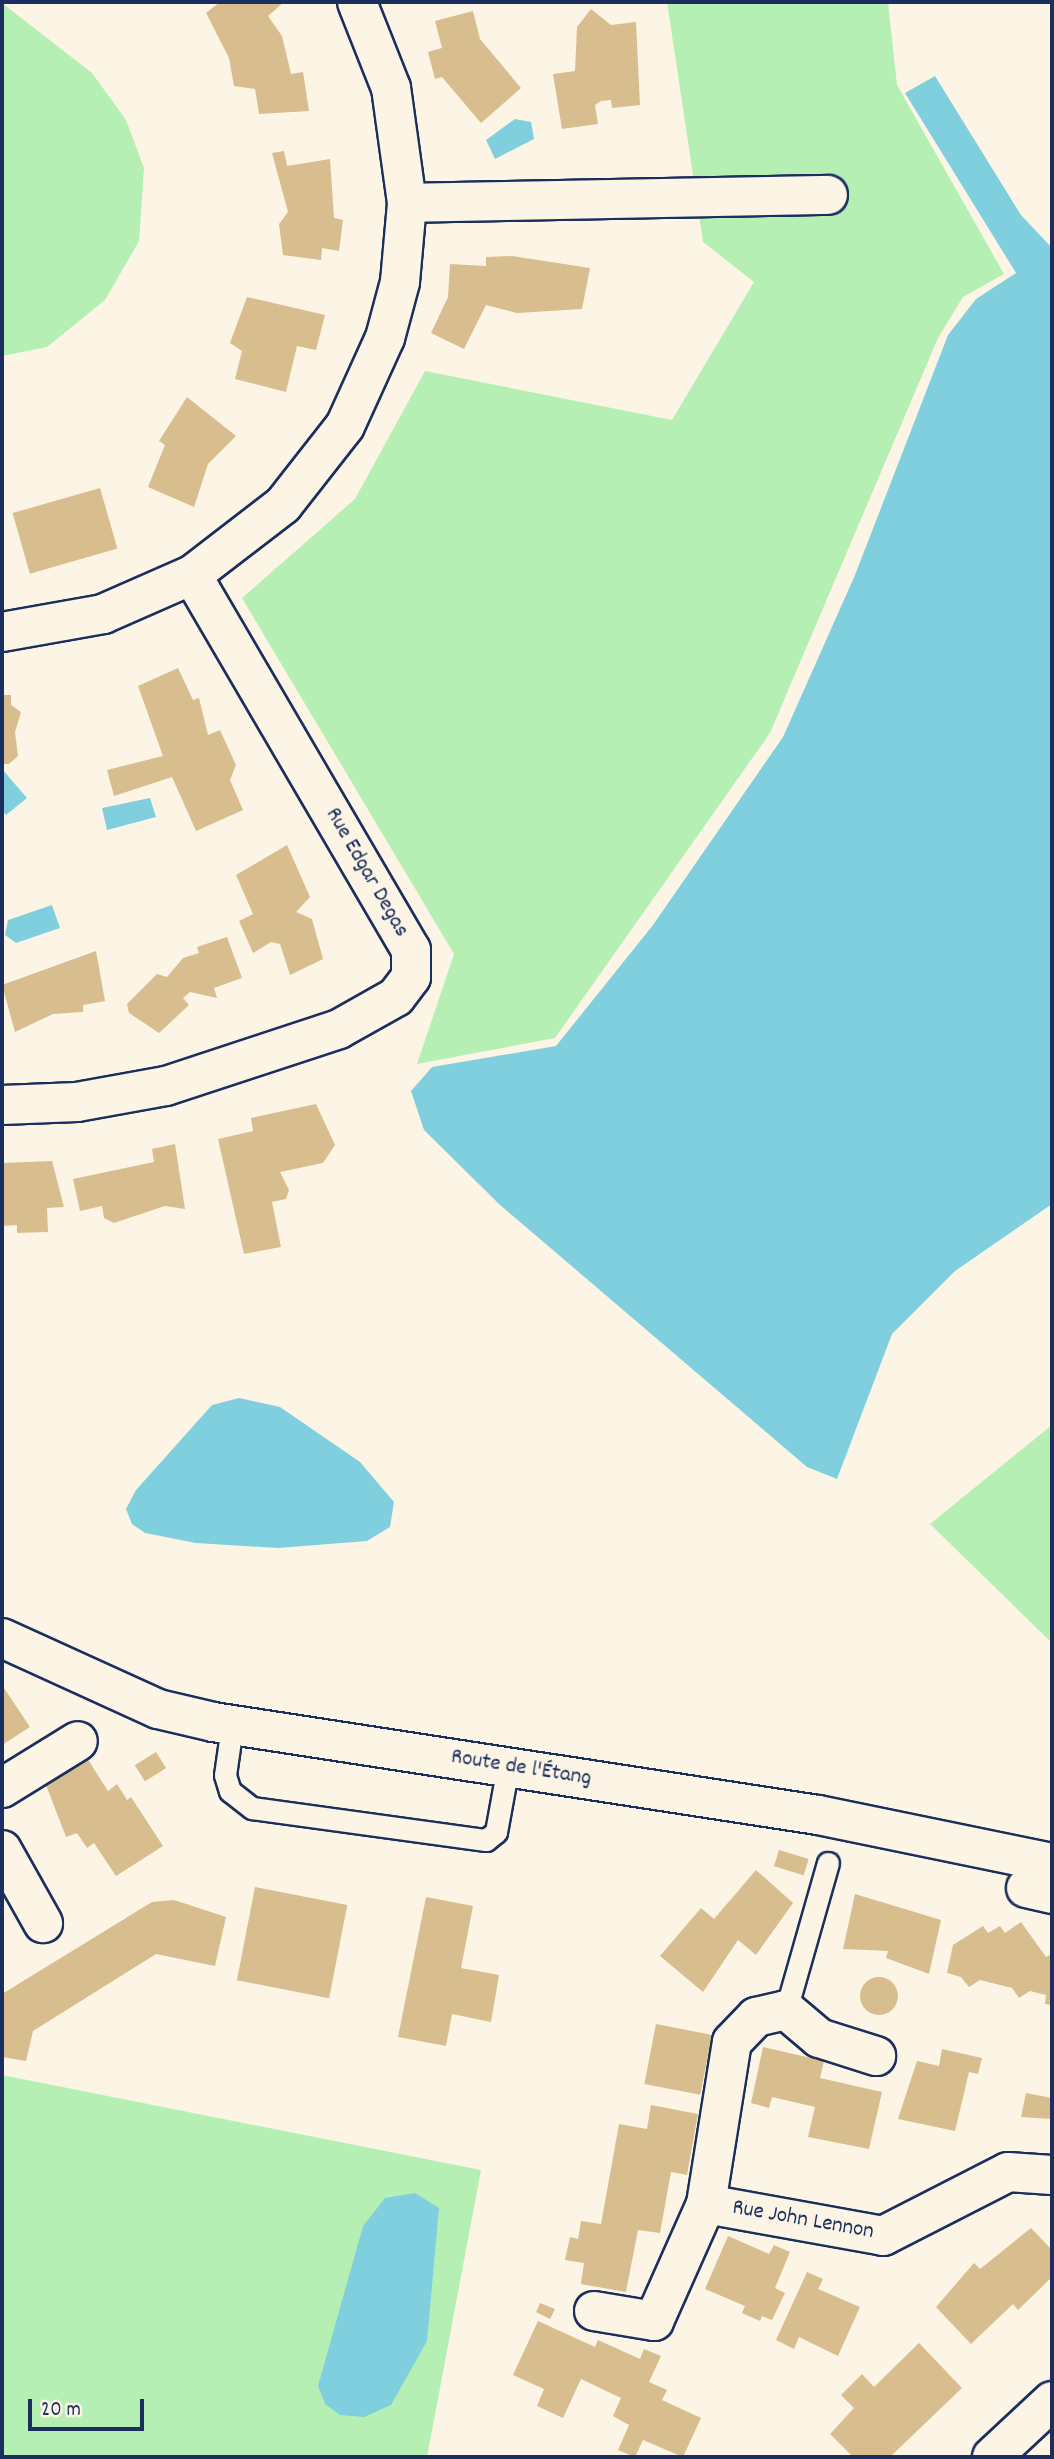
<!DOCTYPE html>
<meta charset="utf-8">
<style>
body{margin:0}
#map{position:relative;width:1054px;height:2459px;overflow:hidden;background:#fcf5e5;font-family:Dekko,sans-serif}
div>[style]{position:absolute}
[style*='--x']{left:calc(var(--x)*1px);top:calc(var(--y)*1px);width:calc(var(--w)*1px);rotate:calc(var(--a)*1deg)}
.green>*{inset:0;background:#b5efb3}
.water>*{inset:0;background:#80cfde}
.building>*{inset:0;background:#d8be8e;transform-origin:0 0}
.round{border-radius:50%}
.roads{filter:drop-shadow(2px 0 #1b2f5e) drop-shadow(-2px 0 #1b2f5e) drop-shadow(0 2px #1b2f5e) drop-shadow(0 -2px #1b2f5e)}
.lane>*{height:21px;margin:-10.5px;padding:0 10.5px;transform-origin:10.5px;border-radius:10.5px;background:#fcf5e5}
.street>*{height:38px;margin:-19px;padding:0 19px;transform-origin:19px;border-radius:19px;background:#fcf5e5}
.secondary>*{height:38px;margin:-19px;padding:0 19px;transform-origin:19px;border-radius:19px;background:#fcf5e5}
span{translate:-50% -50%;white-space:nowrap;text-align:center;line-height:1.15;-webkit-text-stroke:5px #fcf5e5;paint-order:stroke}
.street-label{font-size:23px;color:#1b2f5e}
.frame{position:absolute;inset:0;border:4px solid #1b2f5e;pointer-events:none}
.scale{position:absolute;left:28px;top:2399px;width:116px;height:32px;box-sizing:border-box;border:4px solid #1b2f5e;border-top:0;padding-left:9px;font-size:21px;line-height:24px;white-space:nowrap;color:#1b2f5e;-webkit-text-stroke:5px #fcf5e5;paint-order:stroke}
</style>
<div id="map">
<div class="green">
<div style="clip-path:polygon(667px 2px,888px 2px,897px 85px,1004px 274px,963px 297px,938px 338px,770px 733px,555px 1038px,417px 1064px,454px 954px,242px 598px,355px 499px,425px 371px,672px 420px,754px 282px,703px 242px)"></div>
<div style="clip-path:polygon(2px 3px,92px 73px,126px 120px,144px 168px,139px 241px,105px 300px,47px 347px,2px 356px)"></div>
<div style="clip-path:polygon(1052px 1425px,1052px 1643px,930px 1524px)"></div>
<div style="clip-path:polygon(2px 2075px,481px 2170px,427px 2457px,2px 2457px)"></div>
</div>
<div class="water">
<div style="clip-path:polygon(935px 76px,1021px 215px,1052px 248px,1052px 1204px,955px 1271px,892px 1334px,837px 1479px,807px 1467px,499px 1204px,424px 1130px,411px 1091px,432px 1067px,556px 1046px,653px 925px,783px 737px,855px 575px,948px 335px,976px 299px,1016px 273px,905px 93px)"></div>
<div style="clip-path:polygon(515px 119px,531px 122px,534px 139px,495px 159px,486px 140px)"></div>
<div style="clip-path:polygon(2px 769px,27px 798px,6px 815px,2px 810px)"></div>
<div style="clip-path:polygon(150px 798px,156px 817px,107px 830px,102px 808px)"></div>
<div style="clip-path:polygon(52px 905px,60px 928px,16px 943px,5px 935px,8px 920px)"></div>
<div style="clip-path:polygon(239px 1398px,280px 1407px,360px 1462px,394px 1502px,390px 1527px,367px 1541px,278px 1548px,196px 1543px,145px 1533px,132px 1524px,126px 1509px,136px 1490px,212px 1405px)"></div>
<div style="clip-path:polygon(415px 2193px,439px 2208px,427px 2341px,391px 2405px,364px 2417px,340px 2415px,325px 2404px,318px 2386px,363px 2226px,385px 2198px)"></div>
</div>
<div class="building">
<div style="clip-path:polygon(220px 2px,284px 2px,268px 16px,282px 36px,291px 74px,303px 72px,309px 111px,259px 114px,255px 89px,234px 86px,229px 58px,206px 13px)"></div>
<div style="clip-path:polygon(591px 9px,611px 25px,636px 22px,640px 105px,612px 108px,611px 100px,601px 101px,595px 105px,598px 124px,562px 129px,553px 74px,575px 71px,577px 27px)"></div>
<div style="clip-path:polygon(473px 11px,480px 39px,521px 88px,481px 123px,442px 77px,435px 79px,428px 52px,442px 48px,435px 21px)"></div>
<div style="clip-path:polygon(284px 151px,287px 166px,330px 159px,334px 218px,343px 220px,339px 251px,322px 248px,321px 260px,283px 255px,279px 224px,288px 212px,272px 153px)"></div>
<div style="clip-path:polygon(512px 256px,590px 268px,582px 309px,517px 313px,486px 305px,464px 349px,431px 333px,448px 297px,450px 264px,486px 266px,486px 257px)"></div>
<div style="clip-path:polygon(247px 297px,325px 315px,316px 350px,297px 346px,286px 392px,235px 379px,242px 351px,230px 343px)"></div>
<div style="clip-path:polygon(187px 397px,236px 436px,208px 464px,194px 507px,148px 487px,165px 445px,159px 441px)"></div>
<div style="left:100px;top:488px;width:63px;height:91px;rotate:74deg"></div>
<div style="clip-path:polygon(178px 668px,193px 700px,199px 698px,208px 735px,220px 730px,236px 765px,230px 780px,243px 810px,196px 831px,172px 777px,114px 796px,107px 770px,163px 756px,138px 686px)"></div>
<div style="clip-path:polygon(2px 695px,11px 695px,11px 705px,21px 712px,15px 732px,18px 756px,9px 764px,2px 764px)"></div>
<div style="clip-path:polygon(287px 845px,310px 897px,296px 912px,312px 919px,323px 959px,290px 975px,280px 944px,271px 942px,253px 953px,239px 921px,253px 914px,236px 875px)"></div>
<div style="clip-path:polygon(227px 937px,242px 978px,214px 988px,217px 998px,190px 992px,183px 998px,189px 1005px,159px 1033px,129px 1013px,127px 1004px,157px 974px,167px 977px,183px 958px,199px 953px,197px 947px)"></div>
<div style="clip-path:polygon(96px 951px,105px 1001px,83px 1005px,83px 1012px,53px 1014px,15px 1032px,2px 985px)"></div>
<div style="clip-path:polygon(316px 1104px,335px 1145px,323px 1163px,280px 1172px,289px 1190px,286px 1199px,272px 1202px,281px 1247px,244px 1254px,218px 1139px,253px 1131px,251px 1118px)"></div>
<div style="clip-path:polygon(175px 1144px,185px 1209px,165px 1206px,114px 1223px,104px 1218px,102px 1206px,80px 1211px,73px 1179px,154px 1162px,152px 1149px)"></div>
<div style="clip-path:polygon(52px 1161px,64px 1207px,47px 1208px,48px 1232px,17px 1233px,17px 1225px,2px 1226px,2px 1163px)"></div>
<div style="clip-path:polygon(2px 1685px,30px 1727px,2px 1745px)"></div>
<div style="left:156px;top:1752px;width:19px;height:25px;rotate:58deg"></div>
<div style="clip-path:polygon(87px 1758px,108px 1791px,117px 1784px,127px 1800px,131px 1797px,163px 1846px,116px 1876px,94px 1843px,87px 1848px,77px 1833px,66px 1837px,46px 1785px)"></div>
<div style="left:779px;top:1850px;width:31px;height:17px;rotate:17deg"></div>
<div style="clip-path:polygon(756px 1870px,793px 1903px,756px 1955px,738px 1940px,703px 1992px,660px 1956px,701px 1908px,714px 1919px)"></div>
<div style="left:255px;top:1887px;width:94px;height:95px;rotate:11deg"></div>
<div style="clip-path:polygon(855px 1894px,941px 1920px,929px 1974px,886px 1958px,888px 1951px,843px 1949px)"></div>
<div style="clip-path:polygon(426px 1897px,473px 1906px,461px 1968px,499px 1975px,491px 2022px,452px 2014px,446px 2046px,398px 2037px)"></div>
<div style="clip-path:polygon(174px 1900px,226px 1917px,215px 1966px,156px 1954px,33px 2031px,26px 2061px,2px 2057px,2px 1994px,152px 1902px)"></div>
<div style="clip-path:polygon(1021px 1922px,1046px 1957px,1052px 1954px,1052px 2005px,1045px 2004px,1046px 1995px,1030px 1991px,1019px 1998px,1012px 1988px,980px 1980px,969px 1987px,961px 1977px,947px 1973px,953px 1945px,983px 1926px,988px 1933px,1000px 1926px,1005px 1933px)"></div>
<div class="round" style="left:860px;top:1977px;width:38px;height:38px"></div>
<div style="left:656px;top:2024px;width:57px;height:61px;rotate:11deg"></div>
<div style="clip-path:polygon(763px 2047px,824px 2061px,820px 2078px,882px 2092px,869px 2149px,808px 2137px,815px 2107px,772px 2097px,769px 2108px,751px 2103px)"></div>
<div style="clip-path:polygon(942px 2049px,982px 2058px,978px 2074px,969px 2072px,955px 2131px,898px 2119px,917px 2061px,939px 2066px)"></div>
<div style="clip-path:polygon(1026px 2093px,1052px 2098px,1052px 2119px,1021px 2117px)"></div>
<div style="clip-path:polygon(651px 2105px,698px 2114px,687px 2175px,671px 2172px,660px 2233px,638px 2230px,626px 2292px,581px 2284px,584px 2263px,565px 2260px,570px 2237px,578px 2239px,581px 2221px,601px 2224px,619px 2124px,647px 2129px)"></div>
<div style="clip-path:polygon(1031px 2228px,1052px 2250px,1052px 2277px,1018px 2310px,1013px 2304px,971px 2344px,936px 2307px,974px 2263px,980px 2269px)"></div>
<div style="clip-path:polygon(728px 2236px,769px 2254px,774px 2245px,790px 2252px,775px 2288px,785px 2293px,772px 2320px,762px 2316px,760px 2321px,742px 2313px,745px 2306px,705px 2289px)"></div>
<div style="clip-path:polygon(807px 2272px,823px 2279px,818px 2289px,860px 2307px,838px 2356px,799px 2337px,794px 2349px,776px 2340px)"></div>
<div style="clip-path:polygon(540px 2303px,555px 2309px,550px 2319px,536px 2312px)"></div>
<div style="clip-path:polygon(538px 2321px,595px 2347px,598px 2340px,640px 2359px,644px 2349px,661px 2356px,649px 2382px,667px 2390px,662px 2400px,701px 2418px,683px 2457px,643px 2440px,635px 2457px,618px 2450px,629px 2425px,613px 2416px,621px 2398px,581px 2379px,563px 2418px,537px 2406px,544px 2389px,513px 2375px)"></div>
<div style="clip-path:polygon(919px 2343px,962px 2388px,890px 2457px,853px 2457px,830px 2434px,854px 2408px,841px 2395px,862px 2374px,874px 2387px)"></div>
</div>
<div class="roads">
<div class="lane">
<div style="--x:232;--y:1726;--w:49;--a:98.1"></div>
<div style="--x:225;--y:1775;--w:17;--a:73"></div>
<div style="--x:230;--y:1791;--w:28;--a:38"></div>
<div style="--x:252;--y:1808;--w:236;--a:7.8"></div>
<div style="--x:486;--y:1840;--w:13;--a:-39"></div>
<div style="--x:496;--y:1832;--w:67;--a:-79.7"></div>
<div style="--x:786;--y:2010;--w:153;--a:-74.1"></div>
</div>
<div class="street">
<div style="--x:407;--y:203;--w:421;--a:-1.1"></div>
<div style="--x:2;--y:632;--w:103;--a:-10.1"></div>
<div style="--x:103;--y:614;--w:97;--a:-23.7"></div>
<div style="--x:192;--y:575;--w:115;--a:-37.6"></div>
<div style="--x:283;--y:505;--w:100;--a:-51.9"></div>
<div style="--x:345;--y:426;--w:97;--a:-65.6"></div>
<div style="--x:385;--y:338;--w:58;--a:-75"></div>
<div style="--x:400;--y:282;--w:79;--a:-84.9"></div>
<div style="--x:407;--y:203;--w:116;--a:-97.9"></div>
<div style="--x:391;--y:88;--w:92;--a:-111.6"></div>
<div style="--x:2;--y:1105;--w:75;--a:-2.3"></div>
<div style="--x:77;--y:1102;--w:90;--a:-10.2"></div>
<div style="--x:166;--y:1086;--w:182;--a:-18.2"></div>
<div style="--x:339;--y:1029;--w:65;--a:-29.3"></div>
<div style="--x:396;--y:997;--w:25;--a:-53"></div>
<div style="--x:411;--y:977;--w:27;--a:-90"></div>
<div style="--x:411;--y:950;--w:434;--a:-120.3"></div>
<div style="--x:2;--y:1788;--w:89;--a:-31.7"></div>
<div style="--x:2;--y:1850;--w:84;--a:60.7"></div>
<div style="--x:1026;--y:1888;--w:27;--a:13"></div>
<div style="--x:706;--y:2204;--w:164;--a:-80.9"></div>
<div style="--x:732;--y:2042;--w:35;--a:-46"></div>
<div style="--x:756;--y:2017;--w:31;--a:-13"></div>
<div style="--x:786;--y:2010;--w:43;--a:40.3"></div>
<div style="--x:819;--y:2038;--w:60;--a:17.5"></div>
<div style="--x:594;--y:2311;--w:61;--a:9.5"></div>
<div style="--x:654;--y:2321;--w:128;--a:-66"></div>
<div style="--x:706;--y:2204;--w:180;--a:10.2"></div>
<div style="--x:883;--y:2236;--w:140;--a:-27.1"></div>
<div style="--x:1008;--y:2172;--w:44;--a:3.9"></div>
<div style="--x:992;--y:2457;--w:82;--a:-43"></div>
</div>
<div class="secondary">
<div style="--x:2;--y:1638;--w:171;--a:24.5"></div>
<div style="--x:158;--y:1709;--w:57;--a:13.3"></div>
<div style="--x:213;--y:1722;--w:612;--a:8.74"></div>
<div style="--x:818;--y:1815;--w:239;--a:11.6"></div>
</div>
</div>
<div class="street-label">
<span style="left:366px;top:873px;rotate:60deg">Rue Edgar Degas</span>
<span style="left:521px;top:1769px;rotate:9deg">Route de l'Étang</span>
<span style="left:803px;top:2221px;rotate:10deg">Rue John Lennon</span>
</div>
<div class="frame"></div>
<div class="scale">20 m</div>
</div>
